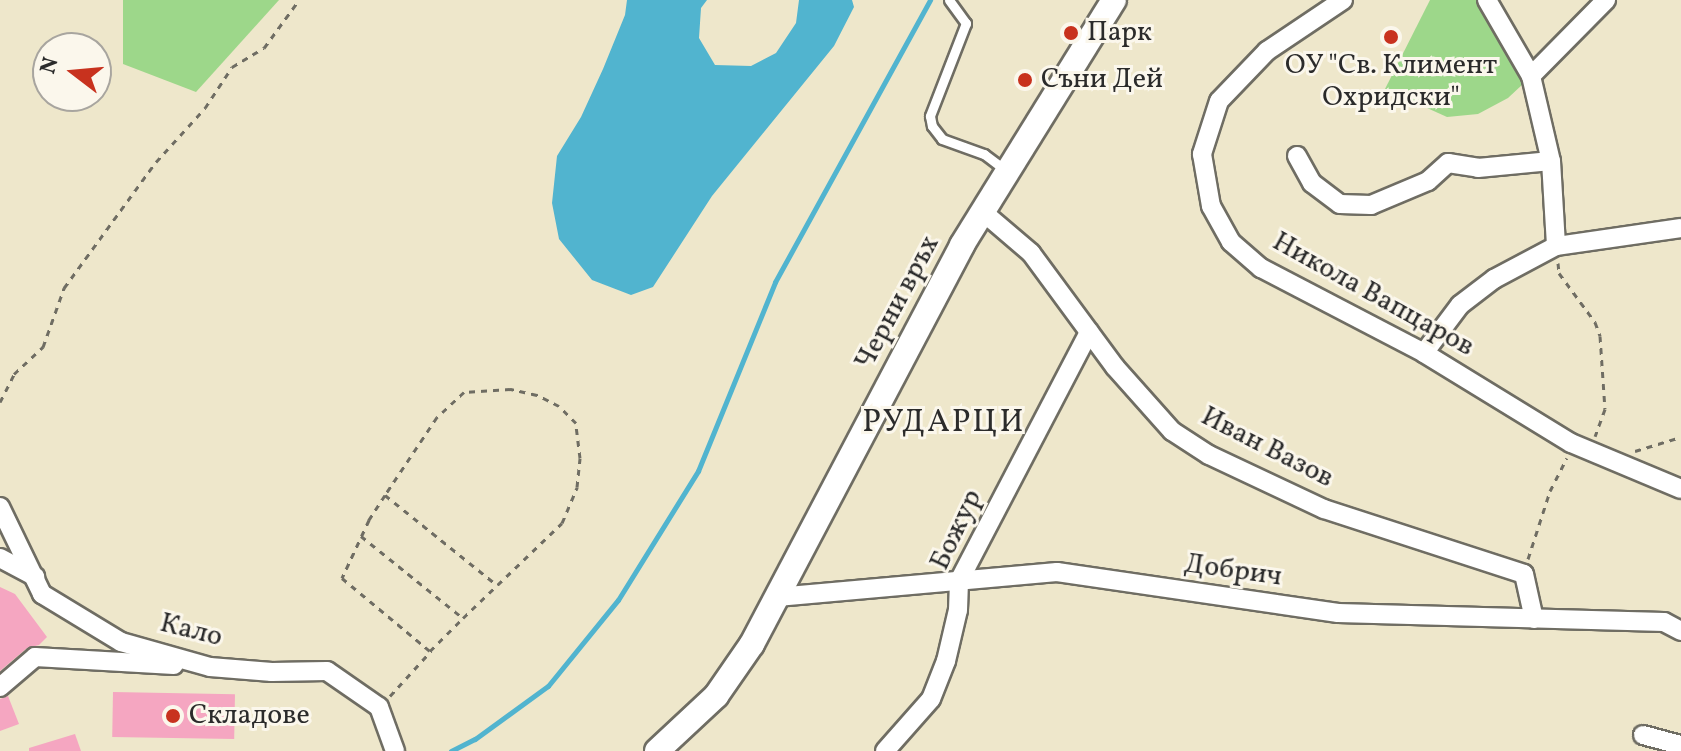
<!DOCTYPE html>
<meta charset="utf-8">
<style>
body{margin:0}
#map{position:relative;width:1681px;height:751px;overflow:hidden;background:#eee7cb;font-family:Vollkorn,serif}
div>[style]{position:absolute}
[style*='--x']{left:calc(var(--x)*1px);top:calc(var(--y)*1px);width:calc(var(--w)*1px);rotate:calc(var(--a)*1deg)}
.green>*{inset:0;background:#9dd78a}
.water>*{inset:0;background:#51b4cf}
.stream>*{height:5px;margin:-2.5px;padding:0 2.5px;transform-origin:2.5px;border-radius:2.5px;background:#51b4cf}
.building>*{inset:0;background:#f5a6c1;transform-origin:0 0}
.path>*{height:3px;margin-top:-1.5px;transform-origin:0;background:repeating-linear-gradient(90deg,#6f6d63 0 6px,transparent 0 12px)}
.roads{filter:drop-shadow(2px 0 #6f6d63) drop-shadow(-2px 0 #6f6d63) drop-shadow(0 2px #6f6d63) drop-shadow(0 -2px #6f6d63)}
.service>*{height:9px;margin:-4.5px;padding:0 4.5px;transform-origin:4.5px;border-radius:4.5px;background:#fff}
.minor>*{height:18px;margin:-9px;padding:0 9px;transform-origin:9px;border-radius:9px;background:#fff}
.tertiary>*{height:24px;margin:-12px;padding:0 12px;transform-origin:12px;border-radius:12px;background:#fff}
.dots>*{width:22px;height:22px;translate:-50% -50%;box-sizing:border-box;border:4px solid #fbf7ec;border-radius:50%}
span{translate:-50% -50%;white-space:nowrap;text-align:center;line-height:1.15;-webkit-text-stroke:6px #fbf7ec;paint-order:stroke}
.poi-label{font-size:28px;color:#2b2b2b}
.left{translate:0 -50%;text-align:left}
.street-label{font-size:28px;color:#2b2b2b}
.quarter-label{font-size:32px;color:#2b2b2b;letter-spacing:2px}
.north{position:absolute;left:32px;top:32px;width:80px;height:80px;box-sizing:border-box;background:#fbf7ec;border:2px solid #a8a59f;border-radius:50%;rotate:286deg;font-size:22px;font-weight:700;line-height:32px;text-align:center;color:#2b2b2b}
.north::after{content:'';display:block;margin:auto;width:28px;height:36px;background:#c8321e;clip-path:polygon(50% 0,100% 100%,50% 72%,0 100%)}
</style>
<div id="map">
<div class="green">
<div style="clip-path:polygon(123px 0,279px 0,196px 92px,123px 64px)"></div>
<div style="clip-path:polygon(1430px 0,1476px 0,1523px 84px,1508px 98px,1478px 114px,1447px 117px,1385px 89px)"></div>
</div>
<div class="water">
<div style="clip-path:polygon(627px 0,707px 0,701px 8px,699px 38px,715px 65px,751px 66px,776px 53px,796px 23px,799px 0,852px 0,854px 7px,834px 46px,712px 196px,653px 287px,631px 295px,592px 280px,559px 239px,552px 203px,557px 156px,581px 117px,603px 69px,625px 15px)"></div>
</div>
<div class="stream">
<div style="--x:451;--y:751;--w:27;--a:-27"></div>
<div style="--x:475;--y:739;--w:90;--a:-36"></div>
<div style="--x:548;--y:686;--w:111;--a:-50.9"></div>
<div style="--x:618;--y:600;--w:152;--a:-58.2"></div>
<div style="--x:698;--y:471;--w:204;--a:-67.8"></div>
<div style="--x:775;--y:282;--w:322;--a:-61.2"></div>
</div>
<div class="building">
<div style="clip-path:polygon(0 587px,15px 594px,47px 637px,39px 645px,27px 648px,0 671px)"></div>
<div style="left:113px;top:692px;width:122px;height:45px;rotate:1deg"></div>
<div style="clip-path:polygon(8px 696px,19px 724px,0 731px,0 699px)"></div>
<div style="clip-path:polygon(75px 734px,81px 751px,29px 751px,29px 748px)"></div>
</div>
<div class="path">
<div style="--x:1558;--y:263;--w:10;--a:84"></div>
<div style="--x:1559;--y:273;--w:61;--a:53.7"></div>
<div style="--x:1595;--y:322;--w:15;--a:70"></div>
<div style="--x:1600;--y:336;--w:73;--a:86.1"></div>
<div style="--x:1605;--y:409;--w:29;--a:110"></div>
<div style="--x:0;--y:402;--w:31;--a:-63"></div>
<div style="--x:14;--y:374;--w:40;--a:-43"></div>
<div style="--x:43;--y:347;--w:63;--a:-70.4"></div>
<div style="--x:64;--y:288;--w:156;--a:-53.9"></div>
<div style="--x:156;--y:162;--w:73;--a:-47.8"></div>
<div style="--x:205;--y:108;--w:49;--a:-56.6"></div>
<div style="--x:232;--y:67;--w:37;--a:-31"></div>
<div style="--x:264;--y:48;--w:59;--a:-53.9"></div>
<div style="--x:1635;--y:451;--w:48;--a:-16.9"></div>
<div style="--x:385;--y:495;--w:144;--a:38.8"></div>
<div style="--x:361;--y:536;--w:131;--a:38.8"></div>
<div style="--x:463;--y:618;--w:137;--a:-43.8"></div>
<div style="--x:562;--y:523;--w:39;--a:-67"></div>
<div style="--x:577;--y:487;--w:29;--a:-84"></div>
<div style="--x:580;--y:458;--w:35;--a:-97"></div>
<div style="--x:576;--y:423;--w:24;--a:-135"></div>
<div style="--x:559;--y:406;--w:25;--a:-153"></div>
<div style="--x:537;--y:395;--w:27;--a:-167"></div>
<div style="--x:511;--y:389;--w:47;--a:176.3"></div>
<div style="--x:464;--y:392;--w:37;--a:137"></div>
<div style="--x:437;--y:417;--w:94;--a:123.7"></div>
<div style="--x:385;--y:495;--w:30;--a:123"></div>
<div style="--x:369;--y:520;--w:64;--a:115"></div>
<div style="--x:342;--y:578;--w:114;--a:39.7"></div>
<div style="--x:430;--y:651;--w:47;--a:-45"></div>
<div style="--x:1528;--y:559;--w:71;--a:-72.1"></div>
<div style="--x:1550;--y:491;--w:37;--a:-63"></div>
<div style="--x:390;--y:696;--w:61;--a:-47.7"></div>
</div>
<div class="roads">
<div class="service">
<div style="--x:949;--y:0;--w:29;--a:54"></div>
<div style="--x:966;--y:23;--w:100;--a:111.2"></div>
<div style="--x:930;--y:116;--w:10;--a:79"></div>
<div style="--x:932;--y:126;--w:16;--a:52"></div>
<div style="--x:942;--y:139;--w:45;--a:19.7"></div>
<div style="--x:984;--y:154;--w:26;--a:37"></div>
</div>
<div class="minor">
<div style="--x:1343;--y:0;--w:92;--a:146.1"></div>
<div style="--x:1267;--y:51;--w:69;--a:133.8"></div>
<div style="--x:1219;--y:101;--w:56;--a:107.8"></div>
<div style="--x:1202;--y:154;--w:53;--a:80.2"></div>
<div style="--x:1211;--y:206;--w:41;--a:60.9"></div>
<div style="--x:1231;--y:242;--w:40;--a:41"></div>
<div style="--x:1261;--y:268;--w:184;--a:27.5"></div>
<div style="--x:1424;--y:353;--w:172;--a:31.5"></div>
<div style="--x:1571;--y:443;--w:119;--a:22.7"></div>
<div style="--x:1487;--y:0;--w:88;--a:59.9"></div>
<div style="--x:1531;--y:76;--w:87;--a:76.8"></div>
<div style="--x:1551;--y:161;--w:85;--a:86.6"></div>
<div style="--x:1531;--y:76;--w:107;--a:-45.4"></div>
<div style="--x:1297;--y:156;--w:31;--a:61"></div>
<div style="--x:1312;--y:183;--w:35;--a:37"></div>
<div style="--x:1340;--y:204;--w:31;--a:2"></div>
<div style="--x:1371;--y:205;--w:62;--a:-22.8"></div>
<div style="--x:1428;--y:181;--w:27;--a:-42"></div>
<div style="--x:1448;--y:163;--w:30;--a:9"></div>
<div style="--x:1478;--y:168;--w:73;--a:-5.5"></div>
<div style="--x:983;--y:212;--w:63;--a:40.5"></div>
<div style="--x:1031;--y:253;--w:142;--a:53.6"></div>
<div style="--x:1115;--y:367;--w:86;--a:48.3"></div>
<div style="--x:1172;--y:431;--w:44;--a:33"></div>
<div style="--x:1209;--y:455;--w:127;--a:25.2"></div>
<div style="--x:1324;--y:509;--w:210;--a:18"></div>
<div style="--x:1524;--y:574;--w:46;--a:77.5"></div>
<div style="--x:1424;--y:353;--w:60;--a:-53.1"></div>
<div style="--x:1460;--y:305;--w:43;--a:-37.4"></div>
<div style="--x:1494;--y:279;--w:70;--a:-28"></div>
<div style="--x:1556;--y:246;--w:126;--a:-8.2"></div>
<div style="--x:0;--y:507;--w:97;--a:64.2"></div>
<div style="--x:42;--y:594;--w:92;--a:31.3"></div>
<div style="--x:121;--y:642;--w:92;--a:15.7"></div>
<div style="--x:210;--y:667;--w:62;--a:4.6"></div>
<div style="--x:272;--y:672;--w:55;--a:-1"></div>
<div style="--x:327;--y:671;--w:63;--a:34.7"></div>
<div style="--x:379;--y:707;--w:47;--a:70"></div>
<div style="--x:0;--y:558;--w:40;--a:28"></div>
<div style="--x:777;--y:597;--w:281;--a:-5.1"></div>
<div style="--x:1057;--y:572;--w:284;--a:8.3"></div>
<div style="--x:1338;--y:613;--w:326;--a:1.6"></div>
<div style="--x:1664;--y:622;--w:19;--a:28"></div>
<div style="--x:0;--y:687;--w:46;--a:-40.6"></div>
<div style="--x:35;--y:657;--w:139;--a:3.3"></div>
<div style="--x:1643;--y:735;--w:39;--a:15"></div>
<div style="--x:885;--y:751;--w:69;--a:-48.5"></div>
<div style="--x:931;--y:699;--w:41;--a:-68.5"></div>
<div style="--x:946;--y:661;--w:52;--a:-76.8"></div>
<div style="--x:958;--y:610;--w:29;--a:-88"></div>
<div style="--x:959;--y:581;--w:281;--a:-62.4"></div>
</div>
<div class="tertiary">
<div style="--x:657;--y:751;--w:81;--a:-43"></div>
<div style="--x:716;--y:696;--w:63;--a:-55.3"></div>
<div style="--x:752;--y:644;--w:451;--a:-62.2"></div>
<div style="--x:962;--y:245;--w:288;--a:-58.2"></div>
</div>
</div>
<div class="dots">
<div style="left:1071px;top:33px;background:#c8321e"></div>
<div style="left:1391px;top:37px;background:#c8321e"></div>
<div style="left:1025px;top:80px;background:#c8321e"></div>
<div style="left:173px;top:716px;background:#c8321e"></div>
</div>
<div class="poi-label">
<span class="left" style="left:1087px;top:33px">Парк</span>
<span style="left:1391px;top:82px">ОУ "Св. Климент<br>Охридски"</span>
<span class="left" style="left:1041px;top:80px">Съни Дей</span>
<span class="left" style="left:189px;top:716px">Складове</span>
</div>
<div class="street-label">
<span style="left:1373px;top:295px;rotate:29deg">Никола Вапцаров</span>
<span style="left:898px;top:303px;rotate:-62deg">Черни връх</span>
<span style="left:1267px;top:448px;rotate:27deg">Иван Вазов</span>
<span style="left:957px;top:530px;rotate:-65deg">Божур</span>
<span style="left:1233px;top:571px;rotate:8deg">Добрич</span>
<span style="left:191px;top:631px;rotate:14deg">Кало</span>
</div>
<div class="quarter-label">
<span style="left:944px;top:423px">РУДАРЦИ</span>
</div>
<div class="north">N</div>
</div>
